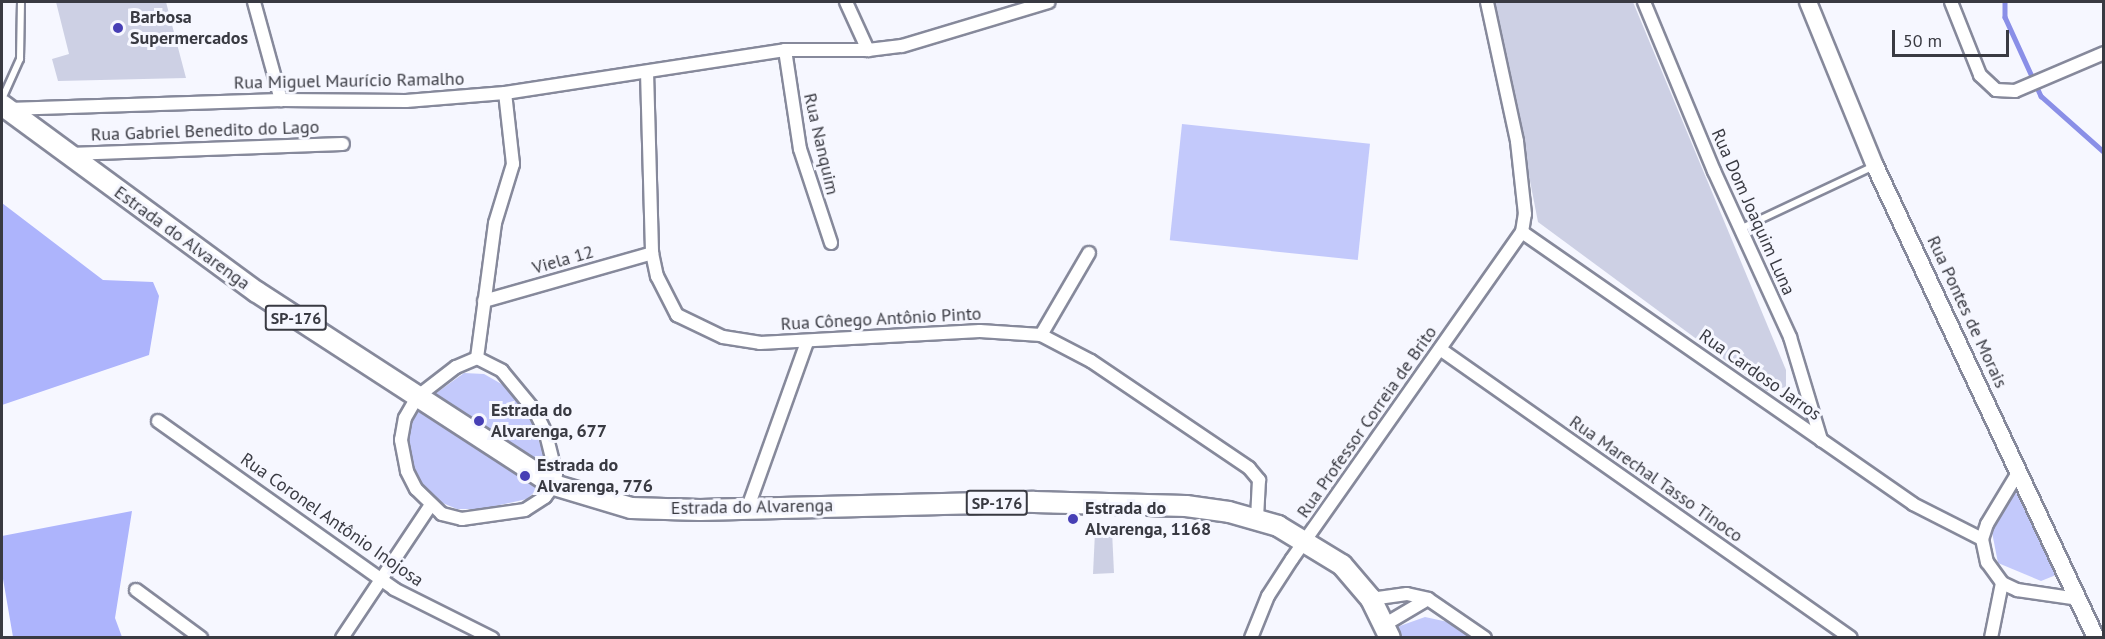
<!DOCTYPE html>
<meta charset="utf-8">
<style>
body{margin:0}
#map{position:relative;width:2105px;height:639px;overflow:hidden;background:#f6f7ff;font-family:"PT Sans",sans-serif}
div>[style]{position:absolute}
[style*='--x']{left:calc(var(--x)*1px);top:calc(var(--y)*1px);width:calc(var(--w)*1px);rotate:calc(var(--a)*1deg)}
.green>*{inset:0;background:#c3c9fb;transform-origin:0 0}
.forest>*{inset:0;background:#adb4fc}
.stream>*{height:4.5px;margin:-2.25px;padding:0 2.25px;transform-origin:2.25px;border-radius:2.25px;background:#8a8fe7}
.building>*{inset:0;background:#cdd0e4}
.roads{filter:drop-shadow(2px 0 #86899b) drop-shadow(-2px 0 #86899b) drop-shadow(0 2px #86899b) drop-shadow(0 -2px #86899b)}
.service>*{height:6px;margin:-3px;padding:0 3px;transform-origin:3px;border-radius:3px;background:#fff}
.minor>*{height:12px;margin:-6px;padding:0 6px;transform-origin:6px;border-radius:6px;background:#fff}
.tertiary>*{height:16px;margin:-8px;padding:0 8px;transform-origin:8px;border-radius:8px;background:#fff}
.primary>*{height:20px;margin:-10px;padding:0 10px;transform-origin:10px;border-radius:10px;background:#fff}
.dots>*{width:16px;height:16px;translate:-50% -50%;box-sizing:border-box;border:3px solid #f6f7ff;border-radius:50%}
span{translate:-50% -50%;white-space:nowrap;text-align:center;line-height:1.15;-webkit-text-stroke:6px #f6f7ff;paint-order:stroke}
.shield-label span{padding:2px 4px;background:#f6f7ff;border:2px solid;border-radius:4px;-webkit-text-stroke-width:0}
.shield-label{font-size:16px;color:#393a42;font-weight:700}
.poi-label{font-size:18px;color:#393a42;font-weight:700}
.left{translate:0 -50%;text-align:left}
.street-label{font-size:18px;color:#393a42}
.frame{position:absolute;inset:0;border:3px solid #393a42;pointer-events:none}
.scale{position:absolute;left:1892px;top:30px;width:117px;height:27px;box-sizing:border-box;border:3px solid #393a42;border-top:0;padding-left:8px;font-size:18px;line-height:21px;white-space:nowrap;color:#393a42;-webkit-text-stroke:4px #f6f7ff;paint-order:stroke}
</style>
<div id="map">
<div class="green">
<div style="left:1182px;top:124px;width:189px;height:117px;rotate:6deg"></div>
<div style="clip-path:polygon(464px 373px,484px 374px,505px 386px,532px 423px,548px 465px,546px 481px,527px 499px,482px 509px,457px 509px,433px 499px,412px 469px,405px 440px,411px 419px,421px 404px)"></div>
<div style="clip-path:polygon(2016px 492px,2056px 575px,2041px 581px,1998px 563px,1991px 527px)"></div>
<div style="clip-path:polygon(1425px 617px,1448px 622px,1470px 637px,1403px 637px,1397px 627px)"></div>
</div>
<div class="forest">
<div style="clip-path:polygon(2px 203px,103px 280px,153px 282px,159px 296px,149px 355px,2px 405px)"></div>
<div style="clip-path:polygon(132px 511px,115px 618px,122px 637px,13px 637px,2px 573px,2px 536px)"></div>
</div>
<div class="stream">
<div style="--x:2005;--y:2;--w:15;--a:90"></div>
<div style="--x:2005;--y:17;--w:87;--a:65.5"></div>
<div style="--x:2041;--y:96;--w:84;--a:41.6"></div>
</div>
<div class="building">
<div style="clip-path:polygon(56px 2px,166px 2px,186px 78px,58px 81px,52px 59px,69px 54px)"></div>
<div style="clip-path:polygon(1495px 2px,1633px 2px,1786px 370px,1786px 387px,1767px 391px,1538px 222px)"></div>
<div style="clip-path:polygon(1112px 531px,1114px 573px,1093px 574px,1095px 532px)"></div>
</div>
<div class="roads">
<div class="service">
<div style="--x:2;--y:99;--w:44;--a:-65.8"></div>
<div style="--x:20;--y:59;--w:57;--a:-89"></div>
<div style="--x:1740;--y:229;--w:148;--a:-25.2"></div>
</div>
<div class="minor">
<div style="--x:254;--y:2;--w:102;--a:74.6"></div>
<div style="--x:846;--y:2;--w:53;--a:65.4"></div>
<div style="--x:1644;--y:2;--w:183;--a:67.5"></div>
<div style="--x:1714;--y:171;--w:183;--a:65.4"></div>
<div style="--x:1790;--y:337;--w:108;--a:73.2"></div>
<div style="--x:1951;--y:2;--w:79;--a:68.3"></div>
<div style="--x:1980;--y:75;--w:22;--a:43"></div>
<div style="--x:1996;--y:90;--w:19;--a:3"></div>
<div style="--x:2015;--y:91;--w:97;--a:-23.1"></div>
<div style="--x:785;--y:50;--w:100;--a:81.4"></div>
<div style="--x:800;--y:149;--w:99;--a:71.7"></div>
<div style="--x:647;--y:72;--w:181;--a:88.4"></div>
<div style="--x:652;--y:253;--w:24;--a:78"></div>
<div style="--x:657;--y:276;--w:44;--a:62.9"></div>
<div style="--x:677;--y:315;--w:51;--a:25.6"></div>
<div style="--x:723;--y:337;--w:37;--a:9"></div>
<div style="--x:760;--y:343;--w:220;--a:-3.1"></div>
<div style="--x:980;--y:331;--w:61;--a:3.8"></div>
<div style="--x:1041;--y:335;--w:56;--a:27.5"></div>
<div style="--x:1091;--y:361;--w:191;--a:34.1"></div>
<div style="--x:1249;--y:468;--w:16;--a:50"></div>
<div style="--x:1259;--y:480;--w:37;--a:93"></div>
<div style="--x:8;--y:109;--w:273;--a:-1.9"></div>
<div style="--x:281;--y:100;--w:125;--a:0.5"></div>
<div style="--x:406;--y:101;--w:99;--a:-4.6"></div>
<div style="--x:505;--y:93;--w:283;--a:-8.7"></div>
<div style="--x:785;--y:50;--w:83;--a:0"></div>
<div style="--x:868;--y:50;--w:34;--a:-7"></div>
<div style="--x:902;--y:46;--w:153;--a:-16.7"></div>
<div style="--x:69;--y:154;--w:274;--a:-2.1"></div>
<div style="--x:1522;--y:232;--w:476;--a:34.8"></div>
<div style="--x:1913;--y:504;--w:77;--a:26.9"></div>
<div style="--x:484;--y:301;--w:175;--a:-15.9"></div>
<div style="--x:1041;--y:335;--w:95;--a:-59.7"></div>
<div style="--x:1440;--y:349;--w:502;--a:35.11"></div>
<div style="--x:477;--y:358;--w:28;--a:27"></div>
<div style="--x:502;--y:371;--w:52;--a:50.5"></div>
<div style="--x:535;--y:411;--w:25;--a:64"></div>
<div style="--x:546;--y:434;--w:41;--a:76"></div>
<div style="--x:556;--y:474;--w:11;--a:100"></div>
<div style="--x:554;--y:485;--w:15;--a:127"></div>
<div style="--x:545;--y:497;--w:24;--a:147"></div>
<div style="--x:525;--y:510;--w:64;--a:171.9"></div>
<div style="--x:462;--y:519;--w:21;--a:-166"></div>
<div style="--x:442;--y:514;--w:36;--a:-136"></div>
<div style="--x:416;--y:489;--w:20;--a:-117"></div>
<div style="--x:407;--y:471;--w:32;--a:-101"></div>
<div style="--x:401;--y:440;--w:22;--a:-80"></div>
<div style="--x:405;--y:418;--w:24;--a:-60"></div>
<div style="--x:417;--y:397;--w:49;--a:-37.6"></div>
<div style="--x:456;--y:367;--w:23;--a:-23"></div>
<div style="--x:477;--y:358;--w:136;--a:-82.4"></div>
<div style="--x:495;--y:223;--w:62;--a:-73"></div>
<div style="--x:513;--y:164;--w:71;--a:-96.4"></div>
<div style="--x:158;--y:421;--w:290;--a:35.4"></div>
<div style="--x:394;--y:589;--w:110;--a:26.6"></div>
<div style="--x:2019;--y:471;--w:62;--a:121.1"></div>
<div style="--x:1987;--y:524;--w:16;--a:108"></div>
<div style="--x:1982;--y:539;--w:24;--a:78"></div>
<div style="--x:1987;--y:562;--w:26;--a:54"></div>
<div style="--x:2002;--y:583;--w:17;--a:25"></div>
<div style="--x:2017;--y:590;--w:63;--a:8.3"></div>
<div style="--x:748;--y:507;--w:175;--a:-70.3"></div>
<div style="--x:136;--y:590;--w:81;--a:36.4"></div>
<div style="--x:1371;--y:599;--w:36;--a:-8"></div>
<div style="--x:1407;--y:594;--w:22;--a:13"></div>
<div style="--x:1428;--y:599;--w:69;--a:34.4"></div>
<div style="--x:1384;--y:625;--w:51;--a:-30.6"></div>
<div style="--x:342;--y:638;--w:159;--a:-56.3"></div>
<div style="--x:1251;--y:638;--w:45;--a:-68"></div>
<div style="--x:1268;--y:596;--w:44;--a:-57"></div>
<div style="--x:1292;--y:559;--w:400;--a:-54.9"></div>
<div style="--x:1522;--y:232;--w:18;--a:-81"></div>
<div style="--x:1525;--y:214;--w:73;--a:-96.3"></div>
<div style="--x:1517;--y:141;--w:142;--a:-102.2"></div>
<div style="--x:1991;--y:638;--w:56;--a:-78.7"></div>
</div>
<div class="tertiary">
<div style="--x:1808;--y:2;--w:177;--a:67.8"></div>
<div style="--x:1875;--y:166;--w:521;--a:64.91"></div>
</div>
<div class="primary">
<div style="--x:2;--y:105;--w:316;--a:36.3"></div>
<div style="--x:257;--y:292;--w:354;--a:33"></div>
<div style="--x:554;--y:485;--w:80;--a:16.6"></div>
<div style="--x:631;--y:508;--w:69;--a:1.7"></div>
<div style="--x:700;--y:510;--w:334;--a:-1.4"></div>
<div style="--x:1034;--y:502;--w:152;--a:1.5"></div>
<div style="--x:1186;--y:506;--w:43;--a:7.9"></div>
<div style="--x:1229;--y:512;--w:51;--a:15.9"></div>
<div style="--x:1278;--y:526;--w:75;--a:31.4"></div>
<div style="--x:1342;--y:565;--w:45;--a:49.5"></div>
<div style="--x:1371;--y:599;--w:43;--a:64"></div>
</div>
</div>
<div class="dots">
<div style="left:118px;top:28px;background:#473fb5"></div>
<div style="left:479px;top:421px;background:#473fb5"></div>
<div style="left:525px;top:476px;background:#473fb5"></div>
<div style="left:1073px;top:519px;background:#473fb5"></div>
</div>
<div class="shield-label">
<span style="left:296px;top:318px">SP-176</span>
<span style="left:997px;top:503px">SP-176</span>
</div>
<div class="poi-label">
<span class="left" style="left:130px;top:28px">Barbosa<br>Supermercados</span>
<span class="left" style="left:491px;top:421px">Estrada do<br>Alvarenga, 677</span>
<span class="left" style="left:537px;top:476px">Estrada do<br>Alvarenga, 776</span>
<span class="left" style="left:1085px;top:519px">Estrada do<br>Alvarenga, 1168</span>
</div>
<div class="street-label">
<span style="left:349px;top:81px;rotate:-1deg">Rua Miguel Maurício Ramalho</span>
<span style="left:205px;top:131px;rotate:-2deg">Rua Gabriel Benedito do Lago</span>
<span style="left:821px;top:144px;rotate:77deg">Rua Nanquim</span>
<span style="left:1753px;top:212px;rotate:66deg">Rua Dom Joaquim Luna</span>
<span style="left:182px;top:238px;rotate:36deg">Estrada do Alvarenga</span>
<span style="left:563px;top:260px;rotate:-16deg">Viela 12</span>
<span style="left:1967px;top:312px;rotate:65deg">Rua Pontes de Morais</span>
<span style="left:881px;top:319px;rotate:-3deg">Rua Cônego Antônio Pinto</span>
<span style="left:1760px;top:375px;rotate:35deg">Rua Cardoso Jarros</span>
<span style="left:1367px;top:422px;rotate:-55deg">Rua Professor Correia de Brito</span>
<span style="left:1656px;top:479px;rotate:35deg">Rua Marechal Tasso Tinoco</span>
<span style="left:752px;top:507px;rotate:-1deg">Estrada do Alvarenga</span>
<span style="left:332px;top:520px;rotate:35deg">Rua Coronel Antônio Inojosa</span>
</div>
<div class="frame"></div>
<div class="scale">50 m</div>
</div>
